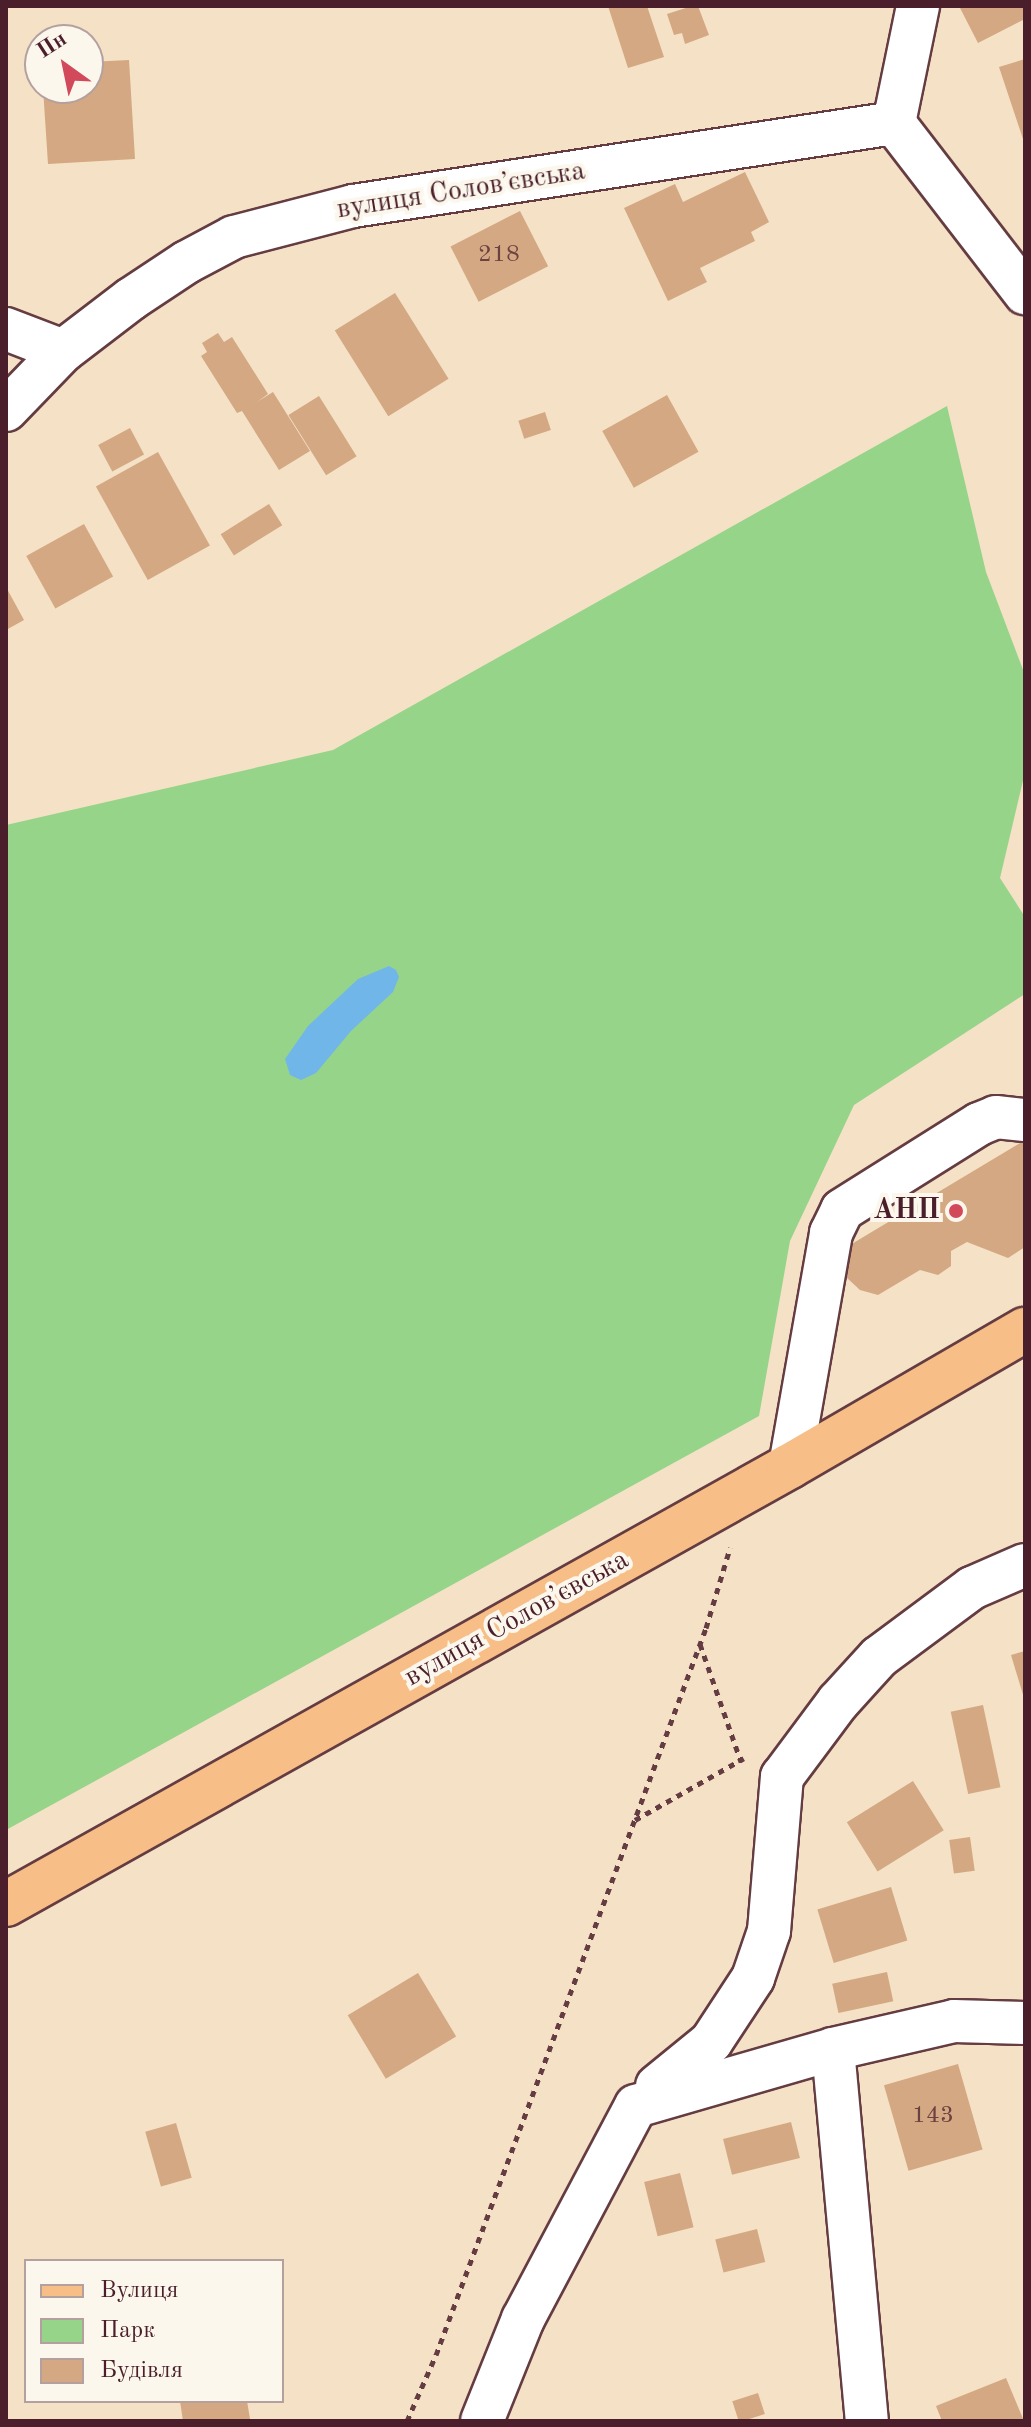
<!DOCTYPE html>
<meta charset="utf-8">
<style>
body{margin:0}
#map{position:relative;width:1031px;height:2427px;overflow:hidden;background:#f4e1c6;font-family:"Old Standard TT",serif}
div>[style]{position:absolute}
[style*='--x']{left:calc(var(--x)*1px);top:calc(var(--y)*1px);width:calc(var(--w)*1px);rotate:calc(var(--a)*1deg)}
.green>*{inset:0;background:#96d48a}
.water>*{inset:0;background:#71b6e8}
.building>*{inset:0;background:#d3a882;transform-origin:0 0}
.path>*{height:5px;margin-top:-2.5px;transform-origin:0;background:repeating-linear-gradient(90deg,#643c42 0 6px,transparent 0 12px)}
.roads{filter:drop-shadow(2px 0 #643c42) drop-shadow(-2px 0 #643c42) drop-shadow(0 2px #643c42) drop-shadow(0 -2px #643c42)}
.minor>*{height:42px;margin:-21px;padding:0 21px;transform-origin:21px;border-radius:21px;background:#fff}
.major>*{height:44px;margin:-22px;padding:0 22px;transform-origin:22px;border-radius:22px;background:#f7be87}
.dots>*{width:22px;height:22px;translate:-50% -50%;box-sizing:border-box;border:4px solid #fbf7ec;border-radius:50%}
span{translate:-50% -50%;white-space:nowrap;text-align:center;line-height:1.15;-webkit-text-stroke:8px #fbf7ec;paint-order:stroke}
.number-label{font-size:24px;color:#6c4141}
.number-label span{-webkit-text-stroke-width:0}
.street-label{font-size:28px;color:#4a1f2b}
.poi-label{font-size:28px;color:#4a1f2b;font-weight:700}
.right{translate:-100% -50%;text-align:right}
.frame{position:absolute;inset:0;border:8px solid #4a1f2b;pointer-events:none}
.legend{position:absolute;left:24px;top:2259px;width:260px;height:144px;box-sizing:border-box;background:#fbf7ec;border:2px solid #b4a19f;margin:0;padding:10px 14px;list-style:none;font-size:24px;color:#4a1f2b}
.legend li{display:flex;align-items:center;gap:16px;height:40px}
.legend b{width:40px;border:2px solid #b4a19f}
.north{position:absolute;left:24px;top:24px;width:80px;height:80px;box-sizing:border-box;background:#fbf7ec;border:2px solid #b4a19f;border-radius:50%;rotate:327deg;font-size:22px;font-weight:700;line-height:32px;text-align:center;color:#4a1f2b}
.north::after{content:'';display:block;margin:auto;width:28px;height:36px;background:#d1495b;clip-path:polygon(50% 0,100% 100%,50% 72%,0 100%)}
</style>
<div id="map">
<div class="green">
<div style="clip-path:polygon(947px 406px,986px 572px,1025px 675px,1025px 772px,1000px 878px,1025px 917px,1025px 994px,854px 1105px,790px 1241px,759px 1416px,6px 1830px,6px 825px,333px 750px)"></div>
</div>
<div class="water">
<div style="clip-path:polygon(389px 966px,396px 970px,399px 977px,393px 992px,351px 1031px,316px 1073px,301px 1080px,290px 1075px,285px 1059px,308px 1026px,358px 979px)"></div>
</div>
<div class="building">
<div style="clip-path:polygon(608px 6px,647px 6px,664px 57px,628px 68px)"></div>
<div style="clip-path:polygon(692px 6px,698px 6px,709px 35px,685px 44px,682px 33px,674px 35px,667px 14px)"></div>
<div style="clip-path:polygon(959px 6px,1025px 6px,1025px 19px,978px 43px)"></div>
<div style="clip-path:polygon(1025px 59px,1025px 138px,1023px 139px,999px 67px)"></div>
<div style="clip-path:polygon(129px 60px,135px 159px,48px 164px,43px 88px,88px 88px,88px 62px)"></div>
<div style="clip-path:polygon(745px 172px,769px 222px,751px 232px,755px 241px,700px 268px,707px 282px,668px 301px,624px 208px,675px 184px,683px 202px)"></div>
<div style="left:520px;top:211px;width:62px;height:78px;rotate:63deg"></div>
<div style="left:395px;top:293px;width:101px;height:71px;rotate:58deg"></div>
<div style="clip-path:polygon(218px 333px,224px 342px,232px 337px,268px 394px,257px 402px,273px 392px,310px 451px,279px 470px,242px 411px,237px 413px,201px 356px,207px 352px,202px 343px)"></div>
<div style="left:667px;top:395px;width:65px;height:74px;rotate:61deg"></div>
<div style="left:319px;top:396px;width:71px;height:36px;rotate:58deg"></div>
<div style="left:545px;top:412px;width:19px;height:28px;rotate:72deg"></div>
<div style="left:130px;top:428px;width:30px;height:36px;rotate:62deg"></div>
<div style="left:158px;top:452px;width:107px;height:71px;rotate:61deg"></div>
<div style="left:269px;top:504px;width:25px;height:57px;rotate:58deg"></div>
<div style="left:84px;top:524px;width:60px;height:66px;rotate:61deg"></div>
<div style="clip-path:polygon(6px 587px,24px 620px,6px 630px)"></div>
<div style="clip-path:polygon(1025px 1140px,1025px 1247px,1008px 1258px,967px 1242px,951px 1251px,951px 1266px,938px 1275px,920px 1270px,878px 1295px,860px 1290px,846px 1277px,840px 1251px)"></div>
<div style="clip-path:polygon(1025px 1651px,1025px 1698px,1024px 1698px,1011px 1655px)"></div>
<div style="left:983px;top:1705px;width:84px;height:33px;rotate:78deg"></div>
<div style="left:913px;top:1781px;width:58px;height:78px;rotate:58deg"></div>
<div style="left:970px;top:1837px;width:34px;height:21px;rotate:82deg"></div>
<div style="left:891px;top:1887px;width:56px;height:77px;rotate:73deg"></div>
<div style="left:887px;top:1972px;width:30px;height:56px;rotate:78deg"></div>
<div style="left:418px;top:1973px;width:74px;height:82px;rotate:59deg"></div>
<div style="left:958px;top:2064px;width:89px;height:77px;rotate:74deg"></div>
<div style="left:791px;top:2122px;width:37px;height:70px;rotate:76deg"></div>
<div style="left:176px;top:2123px;width:57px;height:32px;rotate:74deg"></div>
<div style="left:680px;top:2173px;width:56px;height:37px;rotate:76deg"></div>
<div style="left:757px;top:2229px;width:34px;height:43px;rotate:76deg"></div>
<div style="clip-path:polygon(1006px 2378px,1024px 2421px,942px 2421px,936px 2406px)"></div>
<div style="left:758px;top:2393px;width:22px;height:27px;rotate:72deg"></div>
<div style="clip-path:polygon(180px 2401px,247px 2401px,250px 2419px,183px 2421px)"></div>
</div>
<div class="path">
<div style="--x:700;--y:1644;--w:125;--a:70.8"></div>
<div style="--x:635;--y:1820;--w:125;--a:-29.6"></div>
<div style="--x:407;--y:2421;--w:72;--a:-66.3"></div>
<div style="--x:436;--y:2355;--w:776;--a:-69.63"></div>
<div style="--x:706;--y:1628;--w:84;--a:-73.3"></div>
</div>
<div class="roads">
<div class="minor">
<div style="--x:894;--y:123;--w:119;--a:-78.4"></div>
<div style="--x:6;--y:329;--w:61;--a:21.1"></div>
<div style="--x:6;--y:410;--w:82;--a:-46"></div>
<div style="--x:63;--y:351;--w:86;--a:-37.4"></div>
<div style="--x:131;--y:299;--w:67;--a:-33.5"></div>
<div style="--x:187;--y:262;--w:53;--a:-28"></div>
<div style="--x:234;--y:237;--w:123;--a:-14.6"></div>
<div style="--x:353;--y:206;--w:547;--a:-8.72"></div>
<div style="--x:894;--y:123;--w:215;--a:52.4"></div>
<div style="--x:790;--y:1466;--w:237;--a:-80"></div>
<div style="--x:831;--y:1233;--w:25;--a:-64"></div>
<div style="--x:842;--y:1210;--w:162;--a:-32.1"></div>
<div style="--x:979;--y:1124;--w:18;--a:-22"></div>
<div style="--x:996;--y:1117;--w:29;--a:6"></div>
<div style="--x:833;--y:2049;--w:374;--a:84.8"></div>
<div style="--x:657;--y:2086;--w:70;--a:-39.2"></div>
<div style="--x:711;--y:2042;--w:77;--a:-56.7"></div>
<div style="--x:753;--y:1978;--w:50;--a:-71.2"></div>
<div style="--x:769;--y:1931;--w:155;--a:-85.2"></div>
<div style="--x:782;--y:1777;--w:94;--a:-53.3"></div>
<div style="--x:838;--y:1702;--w:61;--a:-47.7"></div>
<div style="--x:879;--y:1657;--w:116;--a:-36.6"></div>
<div style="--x:972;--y:1588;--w:58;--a:-23.5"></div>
<div style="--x:482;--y:2421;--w:110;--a:-68.1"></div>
<div style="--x:523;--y:2319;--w:241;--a:-62.1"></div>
<div style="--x:636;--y:2106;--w:205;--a:-16.1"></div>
<div style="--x:833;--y:2049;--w:124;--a:-13"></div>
<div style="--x:954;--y:2021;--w:71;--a:1.6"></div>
</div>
<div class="major">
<div style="--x:6;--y:1904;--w:898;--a:-29.19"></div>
<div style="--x:790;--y:1466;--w:272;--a:-30.1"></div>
</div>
</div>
<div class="dots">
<div style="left:956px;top:1211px;background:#d1495b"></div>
</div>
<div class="number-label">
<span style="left:499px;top:256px">218</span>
<span style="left:933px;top:2117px">143</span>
</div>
<div class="street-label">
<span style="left:461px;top:191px;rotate:-9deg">вулиця Соловʼєвська</span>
<span style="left:517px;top:1619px;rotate:-29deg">вулиця Соловʼєвська</span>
</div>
<div class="poi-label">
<span class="right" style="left:940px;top:1211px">АНП</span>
</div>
<div class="frame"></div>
<ul class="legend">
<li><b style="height:10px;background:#f7be87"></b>Вулиця</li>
<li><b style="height:22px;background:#96d48a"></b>Парк</li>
<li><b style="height:22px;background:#d3a882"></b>Будівля</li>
</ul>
<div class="north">Пн</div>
</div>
